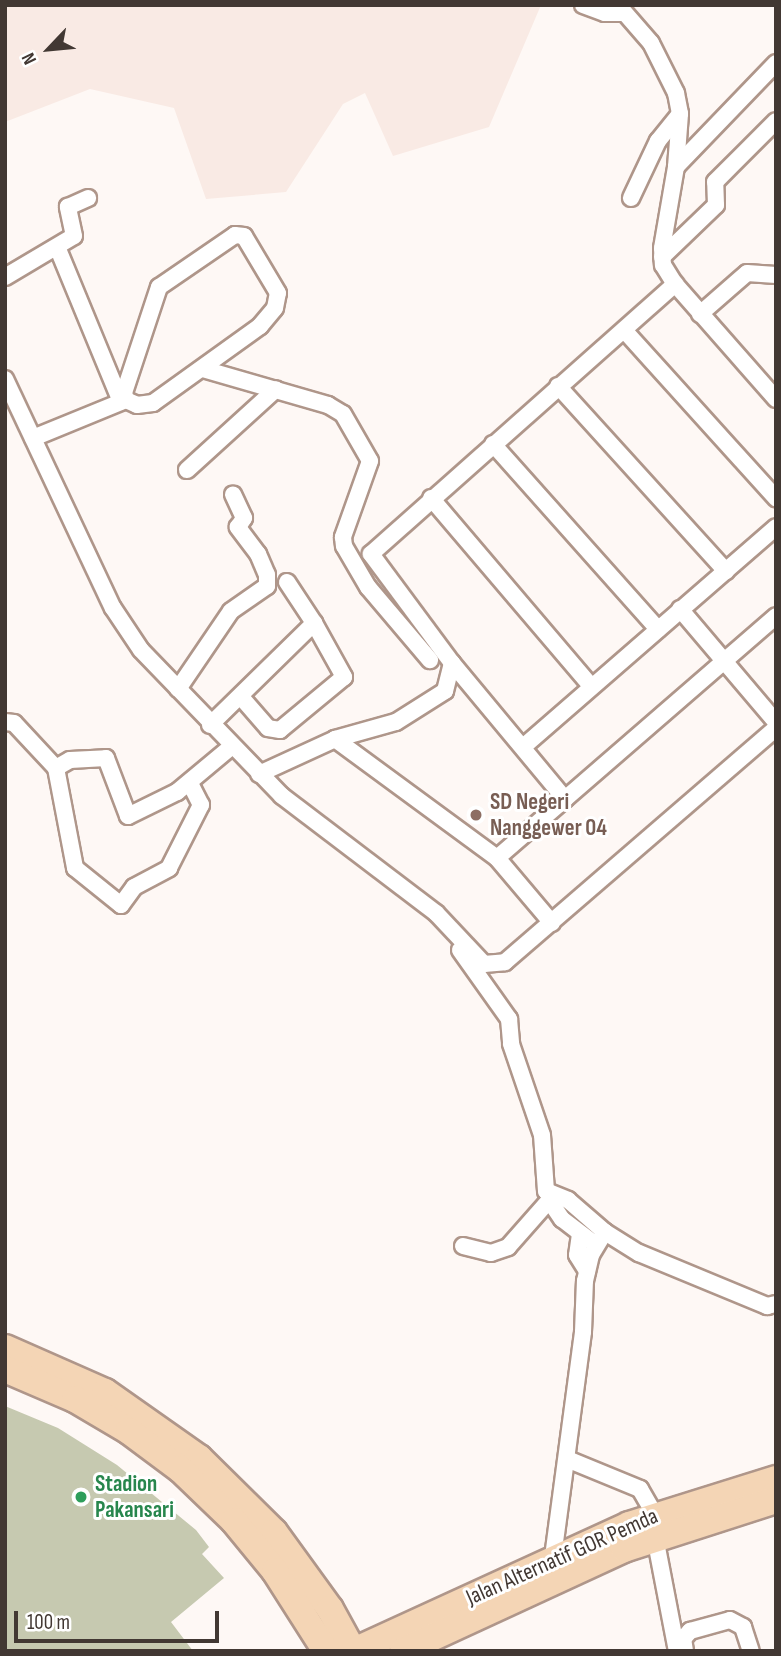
<!DOCTYPE html>
<style>
body{margin:0}
#map{position:relative;width:781px;height:1656px;overflow:hidden;background:#fef8f5;font-family:"Sofia Sans Condensed",sans-serif}
div>[style]{position:absolute}
[style*='--x']{left:calc(var(--x)*1px);top:calc(var(--y)*1px);width:calc(var(--w)*1px);rotate:calc(var(--a)*1deg)}
.built>*{inset:0;background:#f9eae4}
.green>*{inset:0;background:#c6c9b0}
.roads{filter:drop-shadow(2px 0 #af968a) drop-shadow(-2px 0 #af968a) drop-shadow(0 2px #af968a) drop-shadow(0 -2px #af968a)}
.street>*{height:16px;margin:-8px;padding:0 8px;transform-origin:8px;border-radius:8px;background:#fff}
.primary>*{height:26px;margin:-13px;padding:0 13px;transform-origin:13px;border-radius:13px;background:#f4d5b5}
.dots>*{width:19px;height:19px;translate:-50% -50%;box-sizing:border-box;border:4px solid #fff;border-radius:50%}
span{translate:-50% -50%;white-space:nowrap;text-align:center;line-height:1.15;-webkit-text-stroke:6px #fff;paint-order:stroke}
.education-label{font-size:23px;color:#785e54;font-weight:700}
.left{translate:0 -50%;text-align:left}
.leisure-label{font-size:23px;color:#27864d;font-weight:700}
.street-label{font-size:23px;color:#423833}
.frame{position:absolute;inset:0;border:7px solid #423833;pointer-events:none}
.north{position:absolute;left:14px;top:14px;width:70px;height:70px;-webkit-text-stroke:5px #fff;paint-order:stroke;rotate:244deg;font-size:19px;font-weight:700;line-height:28px;text-align:center;color:#423833}
.north::after{content:'';display:block;margin:auto;width:24px;height:32px;background:#423833;clip-path:polygon(50% 0,100% 100%,50% 72%,0 100%)}
.scale{position:absolute;left:14px;top:1611px;width:205px;height:32px;box-sizing:border-box;border:4px solid #423833;border-top:0;padding-left:9px;font-size:21px;line-height:24px;white-space:nowrap;color:#423833;-webkit-text-stroke:5px #fff;paint-order:stroke}
</style>
<div id="map">
<div class="built">
<div style="clip-path:polygon(5px 5px,541px 5px,489px 127px,393px 156px,365px 93px,343px 104px,286px 192px,206px 199px,174px 108px,90px 89px,5px 122px)"></div>
</div>
<div class="green">
<div style="clip-path:polygon(5px 1406px,58px 1428px,117px 1465px,196px 1530px,209px 1547px,202px 1554px,224px 1578px,171px 1622px,193px 1651px,5px 1651px)"></div>
</div>
<div class="roads">
<div class="street">
<div style="--x:583;--y:5;--w:23;--a:20"></div>
<div style="--x:605;--y:13;--w:16;--a:0"></div>
<div style="--x:618;--y:5;--w:50;--a:49"></div>
<div style="--x:651;--y:43;--w:56;--a:63.4"></div>
<div style="--x:676;--y:93;--w:21;--a:79"></div>
<div style="--x:680;--y:114;--w:53;--a:94.3"></div>
<div style="--x:776;--y:63;--w:144;--a:133.9"></div>
<div style="--x:676;--y:167;--w:82;--a:99.8"></div>
<div style="--x:662;--y:248;--w:17;--a:87"></div>
<div style="--x:663;--y:265;--w:22;--a:58"></div>
<div style="--x:675;--y:284;--w:153;--a:48.7"></div>
<div style="--x:631;--y:198;--w:63;--a:-64.7"></div>
<div style="--x:658;--y:141;--w:35;--a:-51"></div>
<div style="--x:58;--y:249;--w:165;--a:67.6"></div>
<div style="--x:662;--y:257;--w:75;--a:-43.9"></div>
<div style="--x:716;--y:205;--w:23;--a:-92"></div>
<div style="--x:715;--y:182;--w:86;--a:-45"></div>
<div style="--x:5;--y:277;--w:80;--a:-30.7"></div>
<div style="--x:74;--y:236;--w:30;--a:-102"></div>
<div style="--x:68;--y:207;--w:22;--a:-24"></div>
<div style="--x:700;--y:314;--w:62;--a:-41.1"></div>
<div style="--x:747;--y:273;--w:29;--a:4"></div>
<div style="--x:624;--y:330;--w:227;--a:47.9"></div>
<div style="--x:203;--y:369;--w:130;--a:16.1"></div>
<div style="--x:328;--y:405;--w:17;--a:31"></div>
<div style="--x:343;--y:414;--w:54;--a:60.1"></div>
<div style="--x:370;--y:461;--w:81;--a:109.6"></div>
<div style="--x:343;--y:537;--w:9;--a:84"></div>
<div style="--x:344;--y:546;--w:48;--a:59.7"></div>
<div style="--x:368;--y:587;--w:96;--a:49.7"></div>
<div style="--x:5;--y:379;--w:253;--a:64.8"></div>
<div style="--x:113;--y:608;--w:50;--a:56.3"></div>
<div style="--x:141;--y:650;--w:203;--a:46"></div>
<div style="--x:282;--y:796;--w:193;--a:37.2"></div>
<div style="--x:436;--y:913;--w:70;--a:46.7"></div>
<div style="--x:484;--y:964;--w:21;--a:-5"></div>
<div style="--x:505;--y:962;--w:358;--a:-40.8"></div>
<div style="--x:558;--y:386;--w:250;--a:47.8"></div>
<div style="--x:33;--y:438;--w:100;--a:-22.2"></div>
<div style="--x:126;--y:400;--w:12;--a:24"></div>
<div style="--x:137;--y:405;--w:16;--a:-7"></div>
<div style="--x:153;--y:403;--w:132;--a:-35.7"></div>
<div style="--x:260;--y:326;--w:23;--a:-50"></div>
<div style="--x:275;--y:308;--w:15;--a:-79"></div>
<div style="--x:278;--y:293;--w:66;--a:-120.8"></div>
<div style="--x:244;--y:236;--w:9;--a:-174"></div>
<div style="--x:235;--y:235;--w:92;--a:145.6"></div>
<div style="--x:159;--y:287;--w:112;--a:108.3"></div>
<div style="--x:124;--y:393;--w:7;--a:74"></div>
<div style="--x:493;--y:444;--w:248;--a:48.3"></div>
<div style="--x:187;--y:470;--w:120;--a:-42.3"></div>
<div style="--x:431;--y:498;--w:247;--a:49.6"></div>
<div style="--x:287;--y:582;--w:49;--a:56.6"></div>
<div style="--x:680;--y:609;--w:148;--a:49.7"></div>
<div style="--x:178;--y:689;--w:94;--a:-55.8"></div>
<div style="--x:231;--y:611;--w:44;--a:-34.8"></div>
<div style="--x:267;--y:586;--w:11;--a:-90"></div>
<div style="--x:267;--y:575;--w:23;--a:-113"></div>
<div style="--x:258;--y:554;--w:34;--a:-127"></div>
<div style="--x:238;--y:527;--w:11;--a:-56"></div>
<div style="--x:244;--y:518;--w:26;--a:-115"></div>
<div style="--x:5;--y:722;--w:9;--a:6"></div>
<div style="--x:14;--y:723;--w:62;--a:47"></div>
<div style="--x:56;--y:768;--w:16;--a:-30"></div>
<div style="--x:70;--y:760;--w:36;--a:-3"></div>
<div style="--x:106;--y:758;--w:62;--a:69.2"></div>
<div style="--x:128;--y:816;--w:55;--a:-26.1"></div>
<div style="--x:177;--y:792;--w:70;--a:-39.8"></div>
<div style="--x:210;--y:725;--w:146;--a:-44.4"></div>
<div style="--x:314;--y:623;--w:62;--a:60.9"></div>
<div style="--x:344;--y:677;--w:83;--a:140.4"></div>
<div style="--x:280;--y:730;--w:12;--a:-171"></div>
<div style="--x:268;--y:728;--w:41;--a:-131.1"></div>
<div style="--x:335;--y:739;--w:201;--a:36.3"></div>
<div style="--x:497;--y:858;--w:85;--a:49.8"></div>
<div style="--x:523;--y:747;--w:335;--a:-41"></div>
<div style="--x:56;--y:768;--w:102;--a:79.2"></div>
<div style="--x:75;--y:868;--w:59;--a:38.8"></div>
<div style="--x:121;--y:905;--w:22;--a:-54"></div>
<div style="--x:134;--y:887;--w:40;--a:-28"></div>
<div style="--x:169;--y:868;--w:71;--a:-63.1"></div>
<div style="--x:201;--y:805;--w:25;--a:-117"></div>
<div style="--x:259;--y:774;--w:84;--a:-24.7"></div>
<div style="--x:335;--y:739;--w:63;--a:-15.6"></div>
<div style="--x:396;--y:722;--w:58;--a:-32.3"></div>
<div style="--x:445;--y:691;--w:29;--a:-76"></div>
<div style="--x:565;--y:799;--w:279;--a:-40.9"></div>
<div style="--x:497;--y:858;--w:90;--a:-40.9"></div>
<div style="--x:565;--y:799;--w:177;--a:-129.7"></div>
<div style="--x:452;--y:663;--w:136;--a:-126.6"></div>
<div style="--x:371;--y:554;--w:407;--a:-41.6"></div>
<div style="--x:460;--y:950;--w:85;--a:54.6"></div>
<div style="--x:509;--y:1019;--w:25;--a:85"></div>
<div style="--x:511;--y:1044;--w:96;--a:71.2"></div>
<div style="--x:542;--y:1135;--w:56;--a:85.9"></div>
<div style="--x:546;--y:1191;--w:24;--a:22"></div>
<div style="--x:568;--y:1200;--w:49;--a:40.9"></div>
<div style="--x:605;--y:1232;--w:40;--a:32"></div>
<div style="--x:639;--y:1253;--w:139;--a:22.5"></div>
<div style="--x:767;--y:1306;--w:9;--a:-13"></div>
<div style="--x:549;--y:1200;--w:23;--a:56"></div>
<div style="--x:562;--y:1219;--w:43;--a:37.4"></div>
<div style="--x:580;--y:1234;--w:21;--a:98"></div>
<div style="--x:577;--y:1255;--w:19;--a:58"></div>
<div style="--x:463;--y:1246;--w:29;--a:14"></div>
<div style="--x:491;--y:1253;--w:18;--a:-19"></div>
<div style="--x:508;--y:1247;--w:68;--a:-48.6"></div>
<div style="--x:567;--y:1459;--w:79;--a:22.3"></div>
<div style="--x:640;--y:1489;--w:30;--a:60"></div>
<div style="--x:655;--y:1537;--w:116;--a:79.1"></div>
<div style="--x:553;--y:1557;--w:227;--a:-82.4"></div>
<div style="--x:583;--y:1332;--w:51;--a:-87.8"></div>
<div style="--x:585;--y:1281;--w:27;--a:-77"></div>
<div style="--x:591;--y:1255;--w:27;--a:-59"></div>
<div style="--x:685;--y:1651;--w:12;--a:-99"></div>
<div style="--x:683;--y:1639;--w:11;--a:-49"></div>
<div style="--x:690;--y:1631;--w:41;--a:-15.4"></div>
<div style="--x:730;--y:1620;--w:15;--a:28"></div>
<div style="--x:743;--y:1627;--w:25;--a:72"></div>
</div>
<div class="primary">
<div style="--x:5;--y:1348;--w:109;--a:23.7"></div>
<div style="--x:105;--y:1392;--w:115;--a:35.1"></div>
<div style="--x:199;--y:1458;--w:105;--a:44.6"></div>
<div style="--x:274;--y:1532;--w:95;--a:54"></div>
<div style="--x:330;--y:1609;--w:48;--a:61.3"></div>
<div style="--x:5;--y:1369;--w:76;--a:23.2"></div>
<div style="--x:75;--y:1399;--w:63;--a:30.7"></div>
<div style="--x:129;--y:1431;--w:64;--a:36.7"></div>
<div style="--x:180;--y:1469;--w:75;--a:43.9"></div>
<div style="--x:234;--y:1521;--w:65;--a:50.6"></div>
<div style="--x:275;--y:1571;--w:95;--a:57.5"></div>
<div style="--x:354;--y:1651;--w:302;--a:-24.6"></div>
<div style="--x:629;--y:1525;--w:154;--a:-17.4"></div>
<div style="--x:403;--y:1651;--w:243;--a:-24.8"></div>
<div style="--x:624;--y:1549;--w:160;--a:-17.9"></div>
</div>
</div>
<div class="dots">
<div style="left:476px;top:815px;background:#8d6e63"></div>
<div style="left:81px;top:1497px;background:#2e9e5b"></div>
</div>
<div class="education-label">
<span class="left" style="left:490px;top:815px">SD Negeri<br>Nanggewer 04</span>
</div>
<div class="leisure-label">
<span class="left" style="left:95px;top:1497px">Stadion<br>Pakansari</span>
</div>
<div class="street-label">
<span style="left:562px;top:1557px;rotate:-24deg">Jalan Alternatif GOR Pemda</span>
</div>
<div class="frame"></div>
<div class="north">N</div>
<div class="scale">100 m</div>
</div>
